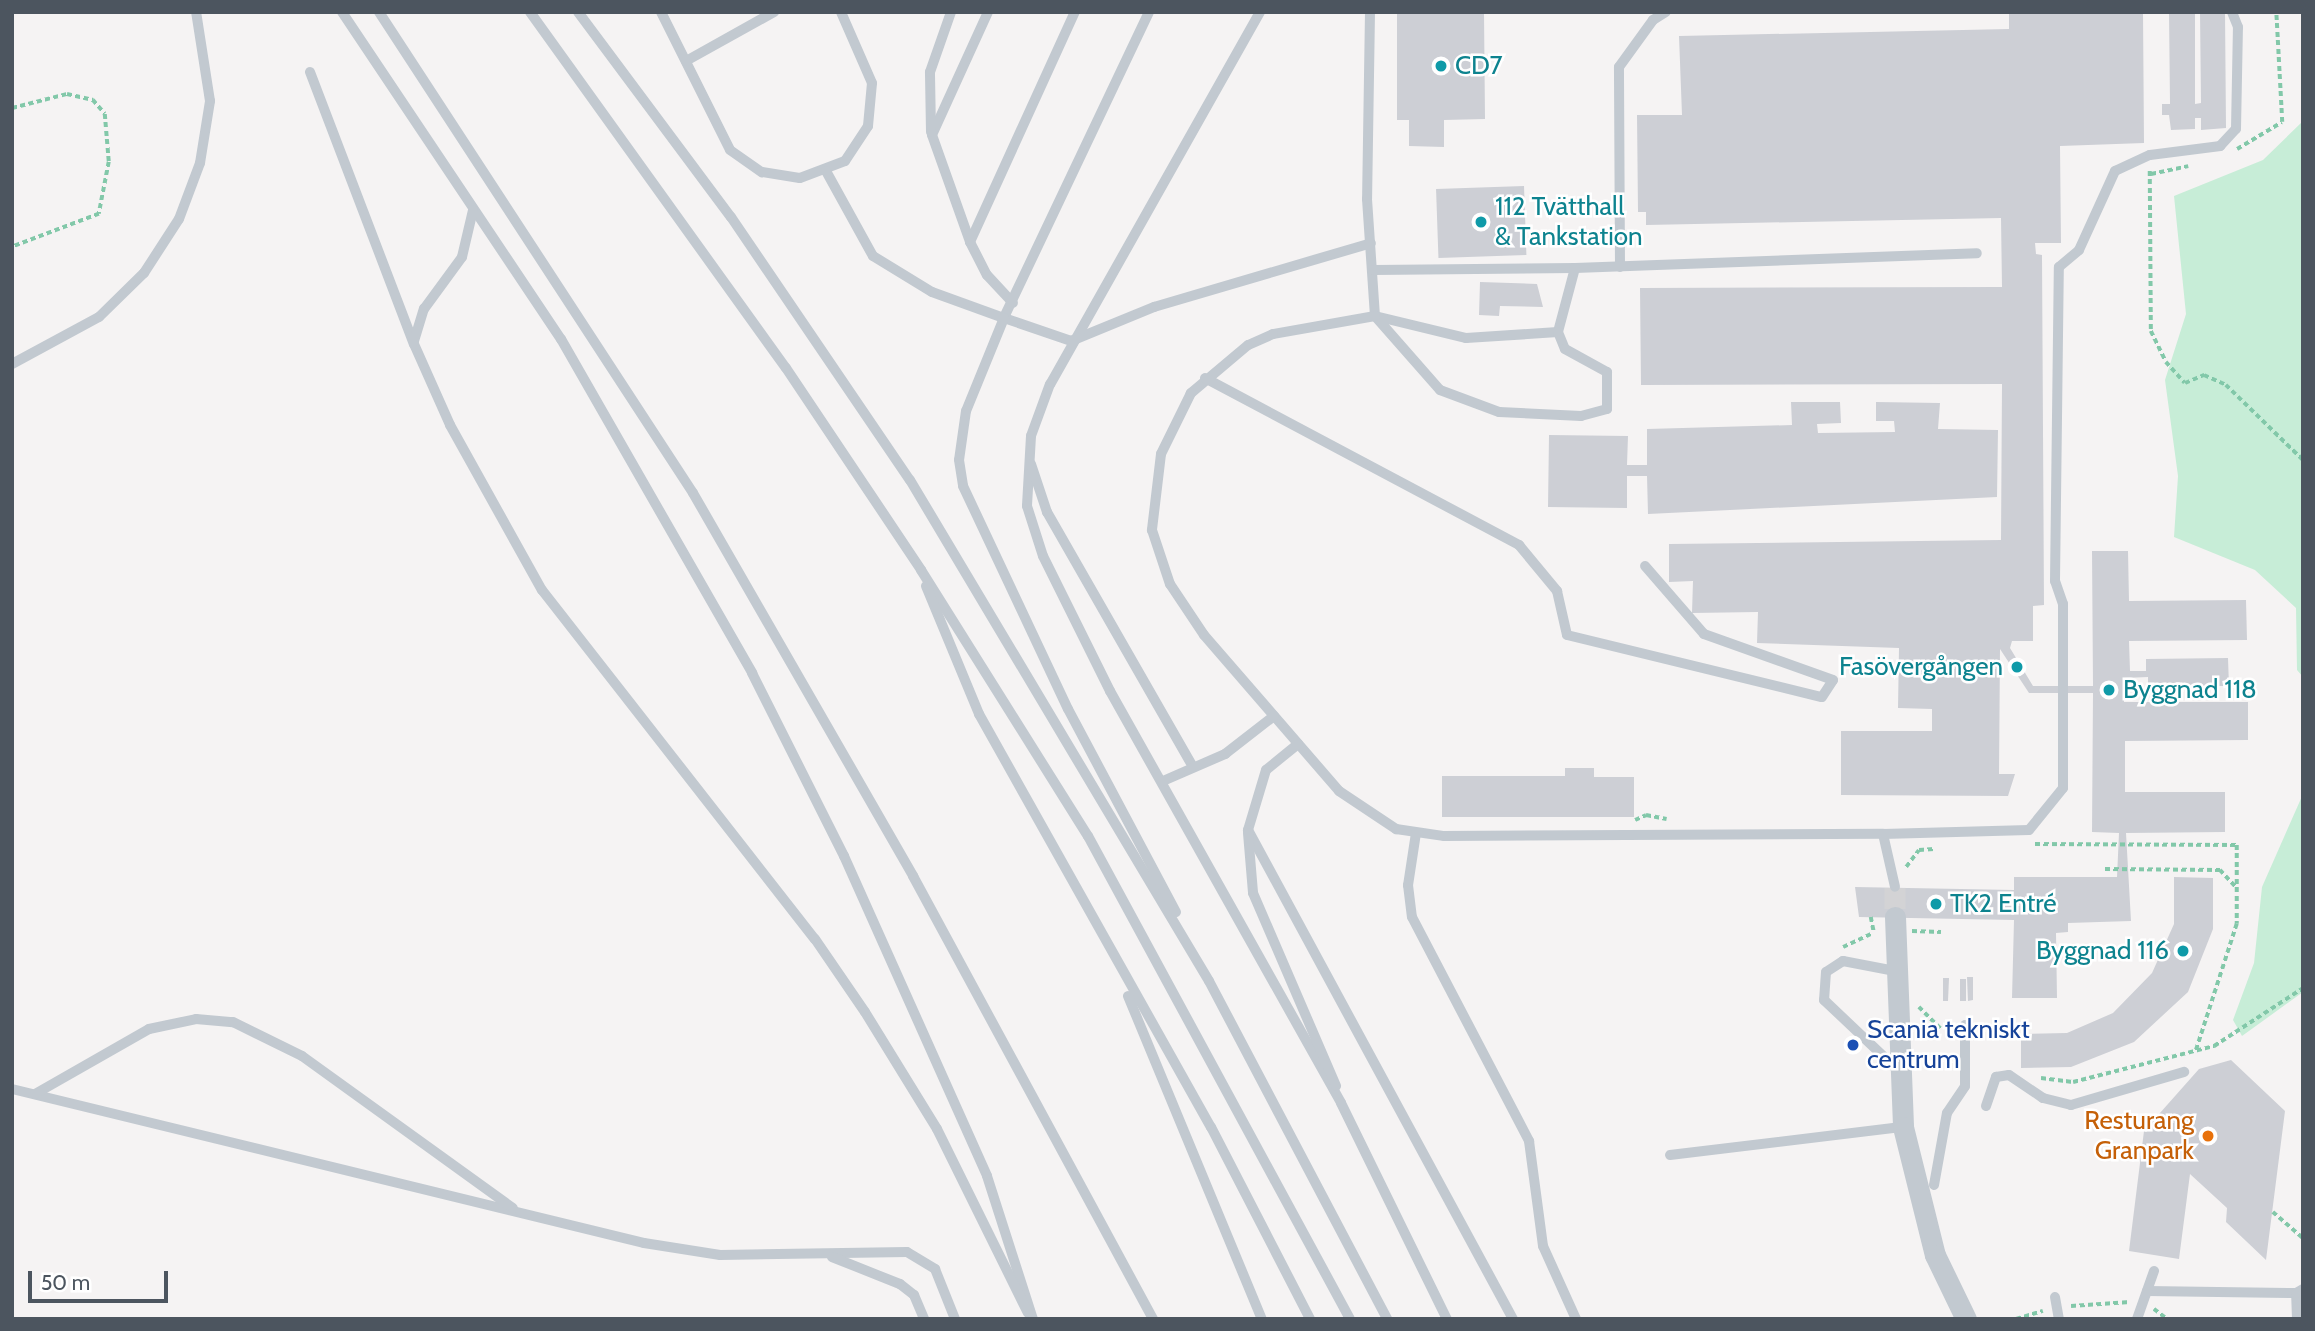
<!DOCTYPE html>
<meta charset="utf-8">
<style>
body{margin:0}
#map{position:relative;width:2315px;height:1331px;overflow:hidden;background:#f5f3f3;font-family:Cabin,sans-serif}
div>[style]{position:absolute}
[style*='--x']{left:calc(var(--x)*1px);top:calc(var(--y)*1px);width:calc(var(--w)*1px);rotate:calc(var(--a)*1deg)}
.green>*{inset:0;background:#c7edd7}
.building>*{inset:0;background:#cdcfd5;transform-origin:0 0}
.minor-tunnel>*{height:21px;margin-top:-10.5px;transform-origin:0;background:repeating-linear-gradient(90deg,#d3d3d5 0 21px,transparent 0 31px)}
.path>*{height:3.5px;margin-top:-1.75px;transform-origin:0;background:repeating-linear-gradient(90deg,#82c8a9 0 5px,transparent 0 8.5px)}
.service>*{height:10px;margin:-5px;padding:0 5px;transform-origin:5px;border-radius:5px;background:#c2c9d0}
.minor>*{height:21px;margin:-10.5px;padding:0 10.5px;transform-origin:10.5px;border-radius:10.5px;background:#c2c9d0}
.dots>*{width:19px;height:19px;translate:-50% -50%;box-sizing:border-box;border:4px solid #fff;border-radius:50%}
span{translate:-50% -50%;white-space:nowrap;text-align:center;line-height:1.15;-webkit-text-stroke:5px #fff;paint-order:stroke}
.culture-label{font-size:26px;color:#0d838f}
.left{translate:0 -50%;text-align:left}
.right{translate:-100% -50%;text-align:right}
.transit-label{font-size:26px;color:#164399}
.food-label{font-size:26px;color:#c56008}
.frame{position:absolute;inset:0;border:14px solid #4c555f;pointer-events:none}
.scale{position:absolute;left:28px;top:1271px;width:140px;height:32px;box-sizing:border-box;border:4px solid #4c555f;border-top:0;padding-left:9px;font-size:21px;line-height:24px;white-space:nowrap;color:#4c555f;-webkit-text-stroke:5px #fff;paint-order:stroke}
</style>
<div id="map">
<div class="green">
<div style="clip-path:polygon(2303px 121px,2303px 677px,2297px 670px,2296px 608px,2255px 570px,2174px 537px,2178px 476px,2165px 380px,2186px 314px,2174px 196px,2263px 160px)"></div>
<div style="clip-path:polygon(2303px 794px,2303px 992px,2242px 1036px,2233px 1020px,2254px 963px,2262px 887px)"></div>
</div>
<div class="building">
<div style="clip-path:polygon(1397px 12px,1484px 12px,1485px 119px,1444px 120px,1444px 147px,1409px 146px,1409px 120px,1397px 120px)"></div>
<div style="clip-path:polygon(2009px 12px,2143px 12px,2144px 143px,2060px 146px,2061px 243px,2035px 243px,2036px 254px,2042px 255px,2044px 605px,2033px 606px,2033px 641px,2012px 641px,2010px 648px,2033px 686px,2093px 686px,2092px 551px,2128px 551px,2129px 601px,2246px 600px,2247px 640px,2129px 641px,2130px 671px,2146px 671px,2146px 659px,2228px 658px,2229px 686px,2148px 686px,2148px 677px,2124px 678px,2124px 702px,2248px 702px,2248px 740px,2125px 741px,2125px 792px,2225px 792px,2225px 832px,2126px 833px,2131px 921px,2068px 923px,2068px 932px,2056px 933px,2057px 998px,2012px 998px,2014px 920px,1859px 917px,1855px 887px,2014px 890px,2014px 877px,2117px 877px,2119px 833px,2092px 832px,2093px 693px,2029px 693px,2000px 649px,1999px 774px,2015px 774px,2008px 796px,1841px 795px,1841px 731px,1932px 731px,1932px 709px,1898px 708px,1899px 648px,1757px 643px,1758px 612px,1692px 613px,1693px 581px,1669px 582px,1669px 544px,2001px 540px,2002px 384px,1641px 385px,1640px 288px,2002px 287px,2001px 218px,1646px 225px,1646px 212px,1638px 212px,1637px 115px,1682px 115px,1679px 36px,2009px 29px)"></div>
<div style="clip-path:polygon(2169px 12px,2195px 12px,2195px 104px,2201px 103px,2200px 12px,2225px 12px,2226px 128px,2201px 130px,2201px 118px,2195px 118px,2195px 129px,2171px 130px,2169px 115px,2162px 115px,2162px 104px,2170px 104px)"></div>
<div style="left:1524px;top:186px;width:69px;height:88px;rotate:88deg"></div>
<div style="clip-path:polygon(1480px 282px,1537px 284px,1543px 307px,1500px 306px,1499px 316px,1479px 315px)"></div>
<div style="clip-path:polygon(1791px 402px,1840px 402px,1841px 423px,1817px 424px,1818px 433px,1895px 432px,1894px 421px,1876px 421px,1876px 402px,1940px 403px,1938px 429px,1998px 430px,1997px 497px,1648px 514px,1647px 476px,1627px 476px,1627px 508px,1548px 507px,1549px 435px,1628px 436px,1627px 465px,1647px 465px,1647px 429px,1792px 425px)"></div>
<div style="clip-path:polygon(1565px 768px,1594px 768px,1594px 777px,1634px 777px,1634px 817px,1442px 817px,1442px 776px,1565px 776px)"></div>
<div style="clip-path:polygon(2174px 877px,2213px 878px,2213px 929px,2188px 992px,2134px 1042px,2071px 1067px,2021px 1068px,2021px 1034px,2067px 1033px,2113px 1013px,2152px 973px,2174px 924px)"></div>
<div style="clip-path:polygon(1967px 977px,1973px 977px,1973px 1000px,1968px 1001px)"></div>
<div style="clip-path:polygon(1943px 978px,1949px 978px,1948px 1001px,1943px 1001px)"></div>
<div style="left:1960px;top:979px;width:6px;height:22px"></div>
<div style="clip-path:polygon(2231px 1060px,2285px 1111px,2266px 1260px,2226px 1222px,2227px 1208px,2190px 1174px,2179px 1259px,2129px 1251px,2144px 1131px,2199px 1069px)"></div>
</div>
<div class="minor-tunnel">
<div style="--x:1895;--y:887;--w:30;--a:90"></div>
</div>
<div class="path">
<div style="--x:12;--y:108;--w:57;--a:-14.3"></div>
<div style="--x:67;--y:94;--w:27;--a:13"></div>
<div style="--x:93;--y:100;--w:18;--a:49"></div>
<div style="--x:105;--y:114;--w:48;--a:85.2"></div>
<div style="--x:109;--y:162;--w:53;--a:100.9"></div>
<div style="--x:99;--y:214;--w:93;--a:159.2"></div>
<div style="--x:2237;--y:149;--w:52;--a:-31"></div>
<div style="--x:2282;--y:122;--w:110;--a:-93.1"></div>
<div style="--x:2150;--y:171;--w:160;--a:89.6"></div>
<div style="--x:2151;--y:331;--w:34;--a:64"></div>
<div style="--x:2166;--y:362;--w:28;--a:48"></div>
<div style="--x:2185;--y:383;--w:21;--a:-23"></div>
<div style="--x:2204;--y:375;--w:24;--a:24"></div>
<div style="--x:2226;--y:385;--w:107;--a:44.2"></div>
<div style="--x:2151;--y:174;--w:38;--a:-12"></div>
<div style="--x:1635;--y:820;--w:12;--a:-24"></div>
<div style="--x:1646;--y:815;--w:21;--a:11"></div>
<div style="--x:2035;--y:844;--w:202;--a:0.3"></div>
<div style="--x:2237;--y:845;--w:79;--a:90"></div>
<div style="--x:2237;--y:924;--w:133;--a:107.9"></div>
<div style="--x:1906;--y:867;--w:21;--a:-53"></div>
<div style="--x:1919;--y:850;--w:15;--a:-4"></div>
<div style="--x:2105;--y:869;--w:115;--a:0.5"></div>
<div style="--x:2220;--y:870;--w:25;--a:47"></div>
<div style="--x:1871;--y:917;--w:16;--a:79"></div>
<div style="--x:1912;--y:931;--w:29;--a:2"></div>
<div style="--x:1843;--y:947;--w:33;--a:-25"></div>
<div style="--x:1919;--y:1007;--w:33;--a:45"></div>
<div style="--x:2041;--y:1078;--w:32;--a:7"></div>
<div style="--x:2073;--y:1082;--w:146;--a:-14.3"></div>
<div style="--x:2214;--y:1046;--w:106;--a:-33.1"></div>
<div style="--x:2273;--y:1212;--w:40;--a:41"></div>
<div style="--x:2071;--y:1306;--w:59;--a:-3.9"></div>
<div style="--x:2154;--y:1309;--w:15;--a:37"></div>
<div style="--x:2016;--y:1319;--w:28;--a:-17"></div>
</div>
<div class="service">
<div style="--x:342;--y:12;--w:394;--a:56.2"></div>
<div style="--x:561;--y:339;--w:385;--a:60.2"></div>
<div style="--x:752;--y:673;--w:205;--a:63.3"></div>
<div style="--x:844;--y:856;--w:350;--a:65.9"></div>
<div style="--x:987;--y:1176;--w:150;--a:72.2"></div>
<div style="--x:379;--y:12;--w:574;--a:56.86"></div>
<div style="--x:693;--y:493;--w:442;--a:60.1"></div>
<div style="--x:913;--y:876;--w:504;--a:61.55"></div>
<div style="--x:530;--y:12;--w:438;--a:54.3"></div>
<div style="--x:786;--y:368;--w:243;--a:56.2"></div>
<div style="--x:921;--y:570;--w:314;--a:57.9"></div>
<div style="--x:1088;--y:836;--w:549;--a:61.52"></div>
<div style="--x:578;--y:12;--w:256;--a:53.3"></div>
<div style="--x:731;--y:217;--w:318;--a:55.8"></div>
<div style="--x:910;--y:480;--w:583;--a:59.17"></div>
<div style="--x:1209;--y:981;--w:382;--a:62.2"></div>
<div style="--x:661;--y:12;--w:154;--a:63.4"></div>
<div style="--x:730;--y:150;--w:39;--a:35"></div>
<div style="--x:762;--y:172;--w:38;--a:9"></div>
<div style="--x:800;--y:178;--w:48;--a:-20.7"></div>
<div style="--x:845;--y:161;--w:42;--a:-56.7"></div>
<div style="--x:868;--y:126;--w:43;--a:-84.7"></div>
<div style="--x:872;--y:83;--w:77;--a:-113.6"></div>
<div style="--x:988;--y:12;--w:135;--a:114.5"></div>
<div style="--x:932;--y:135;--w:114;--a:70.4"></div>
<div style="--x:970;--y:242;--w:37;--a:63"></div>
<div style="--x:987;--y:275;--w:38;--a:47"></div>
<div style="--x:1149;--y:12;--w:339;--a:115.4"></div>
<div style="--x:1004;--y:318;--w:71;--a:18.9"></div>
<div style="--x:1071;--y:341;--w:90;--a:-22.3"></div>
<div style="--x:1154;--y:307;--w:226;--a:-16.4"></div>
<div style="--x:1260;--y:12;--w:427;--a:119.4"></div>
<div style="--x:1050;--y:384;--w:55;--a:110.1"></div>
<div style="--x:1031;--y:436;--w:70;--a:93.3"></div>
<div style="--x:1027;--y:506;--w:52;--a:72.3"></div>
<div style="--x:1043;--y:556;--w:151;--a:63.6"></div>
<div style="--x:1110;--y:691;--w:472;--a:60.7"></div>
<div style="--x:1341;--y:1103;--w:241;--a:63.9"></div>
<div style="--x:1370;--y:12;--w:187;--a:90.9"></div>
<div style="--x:1367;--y:199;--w:117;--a:86.1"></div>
<div style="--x:1375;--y:316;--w:94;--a:13.6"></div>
<div style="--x:1466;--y:338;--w:92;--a:-3.7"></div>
<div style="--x:686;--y:61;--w:101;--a:-29.1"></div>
<div style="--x:310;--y:72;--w:291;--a:69.1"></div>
<div style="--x:414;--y:344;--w:89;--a:66"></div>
<div style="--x:450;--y:425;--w:189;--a:60.9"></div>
<div style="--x:542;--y:590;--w:443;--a:52"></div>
<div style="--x:815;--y:939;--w:88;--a:55.6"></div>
<div style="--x:865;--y:1012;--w:137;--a:58.4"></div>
<div style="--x:937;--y:1129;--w:205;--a:63.7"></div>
<div style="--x:931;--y:132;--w:60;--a:-91"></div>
<div style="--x:930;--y:72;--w:64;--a:-70.7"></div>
<div style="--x:826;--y:171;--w:97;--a:61.1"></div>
<div style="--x:873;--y:256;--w:69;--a:31.4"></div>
<div style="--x:932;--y:292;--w:77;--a:19.9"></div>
<div style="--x:1004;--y:318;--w:100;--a:112.2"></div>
<div style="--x:966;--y:411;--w:49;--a:98.1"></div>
<div style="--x:959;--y:460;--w:26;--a:81"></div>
<div style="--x:963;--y:486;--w:246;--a:64.8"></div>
<div style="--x:1068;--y:709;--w:230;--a:62"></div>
<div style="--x:970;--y:242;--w:253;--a:-65.5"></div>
<div style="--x:1620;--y:267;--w:200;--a:-90.3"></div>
<div style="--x:1619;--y:67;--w:58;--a:-54.1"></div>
<div style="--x:1653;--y:20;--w:15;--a:-32"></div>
<div style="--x:1575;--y:268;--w:402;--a:-2.1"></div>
<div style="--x:1374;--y:270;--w:201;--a:-0.6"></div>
<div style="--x:1575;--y:268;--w:66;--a:104.9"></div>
<div style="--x:1558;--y:332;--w:18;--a:68"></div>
<div style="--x:1565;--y:349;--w:48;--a:28.7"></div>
<div style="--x:1607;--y:372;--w:37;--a:90"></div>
<div style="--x:1607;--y:409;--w:27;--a:165"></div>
<div style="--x:1581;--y:416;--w:82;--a:-177.2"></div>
<div style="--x:1499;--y:412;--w:63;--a:-159.6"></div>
<div style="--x:1440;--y:390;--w:98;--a:-131.3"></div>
<div style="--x:1375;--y:316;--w:104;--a:170"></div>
<div style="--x:1273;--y:334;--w:27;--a:156"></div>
<div style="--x:1248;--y:345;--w:75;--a:139.9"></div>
<div style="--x:1191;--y:393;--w:68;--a:116.2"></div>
<div style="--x:1161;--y:454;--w:77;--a:96.8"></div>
<div style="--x:1152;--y:530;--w:57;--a:71.6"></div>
<div style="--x:1170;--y:584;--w:61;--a:56.3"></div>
<div style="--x:1204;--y:635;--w:206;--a:49.1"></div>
<div style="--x:1339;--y:791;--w:69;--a:33.7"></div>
<div style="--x:1396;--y:829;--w:49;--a:8.3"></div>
<div style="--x:1444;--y:836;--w:439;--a:-0.3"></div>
<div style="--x:1883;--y:834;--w:54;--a:77.2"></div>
<div style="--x:414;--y:341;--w:34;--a:-73"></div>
<div style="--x:424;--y:309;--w:64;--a:-53.8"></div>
<div style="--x:462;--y:257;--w:48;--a:-76.8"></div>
<div style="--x:12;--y:364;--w:99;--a:-28.4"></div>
<div style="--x:99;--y:317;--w:63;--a:-44.4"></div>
<div style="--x:144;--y:273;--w:64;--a:-57.1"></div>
<div style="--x:179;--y:219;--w:60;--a:-69.4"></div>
<div style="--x:200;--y:163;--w:63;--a:-80.8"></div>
<div style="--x:210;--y:101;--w:90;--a:-98.9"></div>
<div style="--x:1205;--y:378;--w:356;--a:28"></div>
<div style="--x:1519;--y:545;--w:60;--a:50.4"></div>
<div style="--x:1557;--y:591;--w:45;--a:77.2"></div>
<div style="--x:1567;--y:635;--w:262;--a:13.7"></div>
<div style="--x:1822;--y:697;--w:20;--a:-57"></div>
<div style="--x:1833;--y:680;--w:137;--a:-160.4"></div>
<div style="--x:1704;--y:634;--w:90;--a:-130.9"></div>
<div style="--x:1031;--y:464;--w:51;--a:71.6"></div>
<div style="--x:1047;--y:512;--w:294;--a:60.2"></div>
<div style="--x:926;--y:586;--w:139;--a:67.5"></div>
<div style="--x:979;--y:714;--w:474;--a:60.7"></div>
<div style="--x:1211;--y:1127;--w:216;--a:62.7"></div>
<div style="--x:1298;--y:744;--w:41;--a:140.9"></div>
<div style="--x:1266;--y:770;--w:63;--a:106.7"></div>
<div style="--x:1248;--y:830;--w:556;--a:61.55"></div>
<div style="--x:1163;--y:781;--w:68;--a:-23.5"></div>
<div style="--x:1225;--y:754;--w:62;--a:-37.8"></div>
<div style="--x:1248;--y:833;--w:60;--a:85.2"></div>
<div style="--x:1253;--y:893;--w:210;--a:66.7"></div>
<div style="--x:1416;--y:833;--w:53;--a:98.7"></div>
<div style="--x:1408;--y:885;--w:32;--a:83"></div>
<div style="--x:1412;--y:917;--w:253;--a:62.4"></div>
<div style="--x:1529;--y:1141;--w:106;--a:82.4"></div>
<div style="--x:1543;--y:1246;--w:80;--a:65.7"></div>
<div style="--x:1883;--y:834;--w:146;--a:-1.6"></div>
<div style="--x:2029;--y:830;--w:54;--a:-51"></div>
<div style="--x:2063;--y:788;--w:184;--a:-90"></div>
<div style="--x:2063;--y:604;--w:24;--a:-109"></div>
<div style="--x:2055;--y:581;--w:314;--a:-89.3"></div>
<div style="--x:2059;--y:267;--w:26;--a:-40"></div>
<div style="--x:2079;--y:250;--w:87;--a:-65.5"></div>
<div style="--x:2115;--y:171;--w:38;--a:-25"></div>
<div style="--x:2150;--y:155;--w:71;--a:-7.3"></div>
<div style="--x:2220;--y:146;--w:23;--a:-47"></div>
<div style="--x:2236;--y:129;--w:102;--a:-88.9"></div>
<div style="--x:2238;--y:27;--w:16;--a:-112"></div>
<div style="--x:1895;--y:971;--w:53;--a:-169.1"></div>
<div style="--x:1843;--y:961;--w:20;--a:147"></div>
<div style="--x:1826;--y:972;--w:28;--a:94"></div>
<div style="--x:1824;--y:1000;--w:103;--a:43.4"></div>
<div style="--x:1128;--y:996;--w:350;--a:67.5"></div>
<div style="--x:12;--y:1089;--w:650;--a:13.69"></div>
<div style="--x:644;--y:1243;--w:77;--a:9"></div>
<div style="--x:720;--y:1255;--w:187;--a:-0.9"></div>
<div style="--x:907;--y:1252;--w:33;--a:31"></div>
<div style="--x:935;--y:1269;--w:54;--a:68.2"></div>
<div style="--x:35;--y:1094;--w:131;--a:-29.7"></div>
<div style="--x:149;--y:1029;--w:48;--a:-12"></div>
<div style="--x:196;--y:1019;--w:37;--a:5"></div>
<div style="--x:233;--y:1022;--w:77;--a:26.2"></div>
<div style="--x:302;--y:1056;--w:260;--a:35.8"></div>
<div style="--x:1986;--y:1106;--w:31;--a:-71"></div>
<div style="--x:1996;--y:1077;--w:13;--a:-9"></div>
<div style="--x:2009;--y:1075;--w:41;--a:34.1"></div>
<div style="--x:2043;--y:1098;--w:29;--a:14"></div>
<div style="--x:2071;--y:1105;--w:118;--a:-16.3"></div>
<div style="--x:1670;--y:1155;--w:235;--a:-6.9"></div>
<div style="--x:1934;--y:1185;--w:73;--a:-79.8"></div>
<div style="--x:1947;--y:1113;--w:32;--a:-56"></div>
<div style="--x:1965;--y:1086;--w:61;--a:-90"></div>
<div style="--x:832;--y:1257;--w:73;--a:21.7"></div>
<div style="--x:900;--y:1284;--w:18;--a:38"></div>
<div style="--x:914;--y:1295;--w:26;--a:67"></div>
<div style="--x:2147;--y:1291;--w:149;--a:0.8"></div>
<div style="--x:2055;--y:1297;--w:22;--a:80"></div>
<div style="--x:2137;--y:1319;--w:51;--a:-70.5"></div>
<div style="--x:2297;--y:1319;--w:26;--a:-92"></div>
<div style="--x:2296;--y:1293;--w:8;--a:-30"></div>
</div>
<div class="minor">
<div style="--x:1895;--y:917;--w:210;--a:87.8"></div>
<div style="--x:1903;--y:1127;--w:132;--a:76"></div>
<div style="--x:1935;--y:1255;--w:71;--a:64.2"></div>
</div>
<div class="dots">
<div style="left:1441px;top:66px;background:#0f9aa8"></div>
<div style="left:1481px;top:222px;background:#0f9aa8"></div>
<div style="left:2017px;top:667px;background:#0f9aa8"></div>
<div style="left:2109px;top:690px;background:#0f9aa8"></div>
<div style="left:1936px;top:904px;background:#0f9aa8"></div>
<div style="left:2183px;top:951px;background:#0f9aa8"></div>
<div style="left:1853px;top:1045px;background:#1a4fb4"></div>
<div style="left:2208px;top:1136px;background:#e8710a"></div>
</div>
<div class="culture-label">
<span class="left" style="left:1455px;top:66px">CD7</span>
<span class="left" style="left:1495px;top:222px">112 Tvätthall<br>&amp; Tankstation</span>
<span class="right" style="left:2003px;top:667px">Fasövergången</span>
<span class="left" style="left:2123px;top:690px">Byggnad 118</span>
<span class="left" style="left:1950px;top:904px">TK2 Entré</span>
<span class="right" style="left:2169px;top:951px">Byggnad 116</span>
</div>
<div class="transit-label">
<span class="left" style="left:1867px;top:1045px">Scania tekniskt<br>centrum</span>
</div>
<div class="food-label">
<span class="right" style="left:2194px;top:1136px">Resturang<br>Granpark</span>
</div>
<div class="frame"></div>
<div class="scale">50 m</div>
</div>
